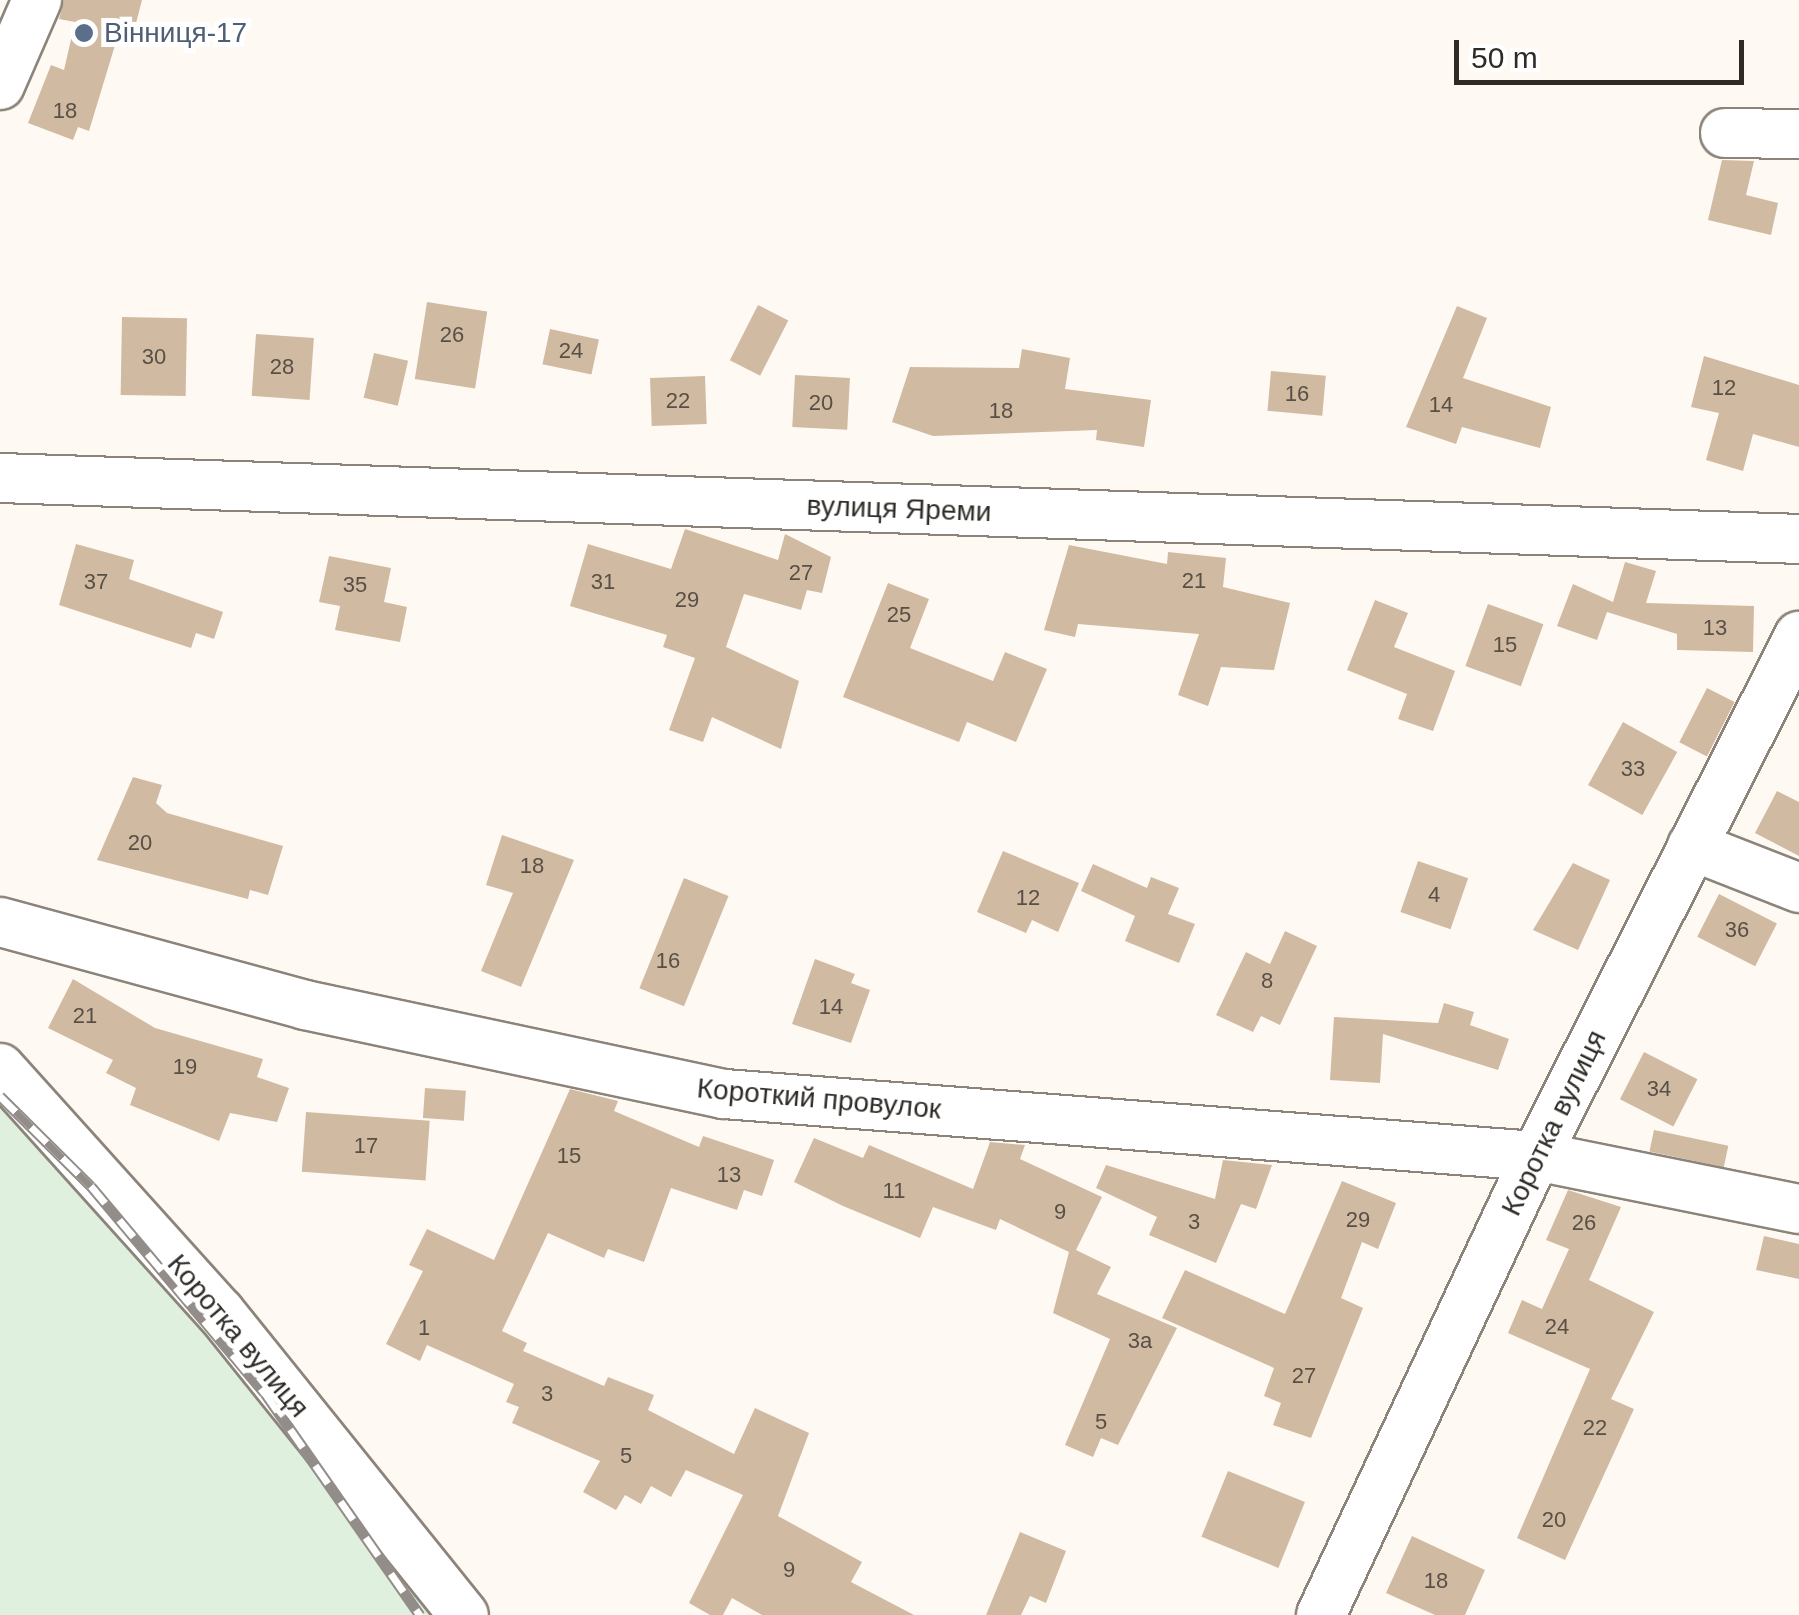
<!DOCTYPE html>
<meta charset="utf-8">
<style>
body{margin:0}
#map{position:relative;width:1799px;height:1615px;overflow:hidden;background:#fff9f3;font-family:Arial,sans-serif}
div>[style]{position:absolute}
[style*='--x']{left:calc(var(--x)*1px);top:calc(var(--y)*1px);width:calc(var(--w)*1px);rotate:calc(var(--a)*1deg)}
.green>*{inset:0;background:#e0f0de}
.building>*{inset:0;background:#d1baa2;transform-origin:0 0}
.roads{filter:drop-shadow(2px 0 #8c837a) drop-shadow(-2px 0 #8c837a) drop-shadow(0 2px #8c837a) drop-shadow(0 -2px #8c837a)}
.minor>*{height:48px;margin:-24px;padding:0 24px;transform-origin:24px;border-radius:24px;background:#fff}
.rail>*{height:11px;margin-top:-5.5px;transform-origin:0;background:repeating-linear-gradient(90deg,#fff 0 22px,#928d88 0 44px);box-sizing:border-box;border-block:2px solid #928d88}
.dots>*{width:28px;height:28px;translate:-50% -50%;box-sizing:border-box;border:5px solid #fff;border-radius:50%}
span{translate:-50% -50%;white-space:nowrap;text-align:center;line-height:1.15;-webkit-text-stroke:10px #fff;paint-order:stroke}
.number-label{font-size:22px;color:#585046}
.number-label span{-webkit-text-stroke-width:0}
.service-label{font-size:28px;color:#4e5e75}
.left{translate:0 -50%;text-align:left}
.street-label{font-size:28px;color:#2f2c28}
.scale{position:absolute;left:1454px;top:40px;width:290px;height:45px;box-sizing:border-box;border:5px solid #2f2c28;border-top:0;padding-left:12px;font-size:30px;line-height:35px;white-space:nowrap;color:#2f2c28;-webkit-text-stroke:8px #fff;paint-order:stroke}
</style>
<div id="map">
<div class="green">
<div style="clip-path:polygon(0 1068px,464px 1615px,0 1615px)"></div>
</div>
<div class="building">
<div style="clip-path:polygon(64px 0,142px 0,133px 35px,119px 32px,89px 131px,78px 127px,73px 140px,28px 123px,51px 65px,64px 70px,75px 22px,59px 19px)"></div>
<div style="clip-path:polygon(1722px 160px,1754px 161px,1746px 195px,1778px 203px,1771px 235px,1708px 220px)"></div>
<div style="left:427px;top:302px;width:61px;height:78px;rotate:9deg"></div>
<div style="left:758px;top:305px;width:34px;height:62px;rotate:27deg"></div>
<div style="clip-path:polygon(1457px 306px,1487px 318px,1463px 378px,1551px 407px,1540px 448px,1462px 427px,1456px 444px,1406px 427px)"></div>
<div style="left:122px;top:317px;width:65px;height:78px;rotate:1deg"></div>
<div style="left:550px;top:329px;width:50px;height:36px;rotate:12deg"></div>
<div style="left:256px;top:334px;width:58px;height:62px;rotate:4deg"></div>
<div style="clip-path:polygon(1022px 349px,1070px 358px,1065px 389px,1151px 400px,1144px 447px,1096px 440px,1097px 430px,933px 436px,892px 422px,910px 367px,1019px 368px)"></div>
<div style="left:374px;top:353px;width:35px;height:46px;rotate:13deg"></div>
<div style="clip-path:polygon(1704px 356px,1799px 385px,1799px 447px,1753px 434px,1743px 471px,1706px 460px,1719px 413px,1691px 407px)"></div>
<div style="left:1271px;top:371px;width:55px;height:40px;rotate:5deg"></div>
<div style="left:795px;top:375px;width:55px;height:52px;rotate:3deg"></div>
<div style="left:705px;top:376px;width:48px;height:55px;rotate:88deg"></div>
<div style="clip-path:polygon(685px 529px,778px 560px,785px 534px,831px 557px,822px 593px,807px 590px,801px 610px,744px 594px,726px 647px,799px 681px,781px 749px,712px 717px,703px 742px,669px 730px,695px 658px,663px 647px,667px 635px,570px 606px,588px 544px,671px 569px)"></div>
<div style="clip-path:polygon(76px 544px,134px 560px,129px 579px,223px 612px,214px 639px,196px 633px,191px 648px,59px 605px)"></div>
<div style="clip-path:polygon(1069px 545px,1167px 564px,1168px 552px,1226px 558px,1223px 587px,1290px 603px,1274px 670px,1221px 667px,1208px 706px,1178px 695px,1199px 634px,1078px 624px,1075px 637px,1044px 630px)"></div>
<div style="clip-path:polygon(329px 556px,391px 568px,384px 602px,407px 607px,400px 642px,335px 630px,340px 606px,319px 602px)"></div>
<div style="clip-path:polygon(1625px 562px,1656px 571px,1646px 603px,1754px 606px,1753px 652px,1677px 650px,1677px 634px,1607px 612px,1597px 640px,1557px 626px,1573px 584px,1613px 602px)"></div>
<div style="clip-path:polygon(888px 583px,929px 599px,910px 648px,993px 681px,1005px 652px,1047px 669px,1016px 742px,967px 722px,959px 742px,843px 697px)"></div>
<div style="clip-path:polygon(1375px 600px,1408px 613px,1394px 647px,1455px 671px,1433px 731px,1398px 719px,1407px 694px,1347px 670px)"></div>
<div style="left:1488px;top:604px;width:59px;height:66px;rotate:20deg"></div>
<div style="left:1707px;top:688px;width:31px;height:61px;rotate:27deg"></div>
<div style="left:1623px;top:722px;width:62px;height:72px;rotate:29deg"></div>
<div style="clip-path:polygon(133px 777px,162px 785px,156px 803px,167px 813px,283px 846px,268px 895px,250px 890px,248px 899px,97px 860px)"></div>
<div style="clip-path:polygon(1777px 791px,1799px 802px,1799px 856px,1755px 833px)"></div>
<div style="clip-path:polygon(502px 835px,574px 860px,521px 987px,481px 971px,513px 893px,486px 885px)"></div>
<div style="clip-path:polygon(1003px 851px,1079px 883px,1058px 932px,1032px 920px,1026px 933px,977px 912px)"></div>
<div style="left:1418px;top:861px;width:53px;height:54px;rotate:19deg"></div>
<div style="clip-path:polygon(1573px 863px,1610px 880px,1578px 950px,1533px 930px)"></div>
<div style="clip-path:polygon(1093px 864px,1147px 888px,1151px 877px,1179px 888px,1168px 914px,1195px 924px,1179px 963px,1125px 941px,1135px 916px,1081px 891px)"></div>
<div style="left:684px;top:878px;width:48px;height:119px;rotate:22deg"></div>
<div style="left:1719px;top:894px;width:65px;height:48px;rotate:27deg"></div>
<div style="clip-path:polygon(1285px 931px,1317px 946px,1280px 1025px,1261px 1016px,1253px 1032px,1216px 1015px,1246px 952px,1270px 964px)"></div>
<div style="clip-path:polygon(815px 959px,855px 974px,851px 983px,870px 990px,851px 1043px,792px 1024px)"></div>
<div style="clip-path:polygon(73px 979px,155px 1028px,263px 1059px,257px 1077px,289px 1088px,277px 1122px,230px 1113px,219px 1141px,130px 1105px,136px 1088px,106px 1073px,113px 1060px,48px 1028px)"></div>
<div style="clip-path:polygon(1444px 1003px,1474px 1012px,1470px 1025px,1509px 1039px,1498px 1070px,1383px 1034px,1380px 1083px,1330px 1080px,1334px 1017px,1438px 1023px)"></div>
<div style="left:1644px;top:1052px;width:60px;height:53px;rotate:27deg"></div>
<div style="left:425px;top:1088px;width:41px;height:30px;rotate:4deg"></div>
<div style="clip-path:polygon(570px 1089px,618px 1101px,614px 1111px,699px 1147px,703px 1136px,774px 1160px,762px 1196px,744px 1190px,737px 1210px,671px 1188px,644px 1262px,608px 1249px,604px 1258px,548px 1233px,502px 1331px,527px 1343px,523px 1351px,604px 1386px,608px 1377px,654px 1395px,648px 1410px,734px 1454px,755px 1408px,809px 1433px,778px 1516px,862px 1562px,851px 1582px,914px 1615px,762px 1615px,732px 1598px,723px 1615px,710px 1615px,689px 1603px,743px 1495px,686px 1470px,671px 1497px,651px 1486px,641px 1504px,625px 1495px,616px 1510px,583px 1492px,600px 1461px,512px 1423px,519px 1407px,506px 1402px,514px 1384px,427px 1345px,420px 1361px,386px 1344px,423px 1271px,409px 1265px,427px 1229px,494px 1260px)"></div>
<div style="left:306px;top:1112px;width:124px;height:60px;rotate:4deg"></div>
<div style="left:1654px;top:1130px;width:76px;height:22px;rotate:12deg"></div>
<div style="clip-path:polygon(814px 1138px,863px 1158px,869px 1145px,973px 1189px,990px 1142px,1025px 1145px,1020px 1159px,1102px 1197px,1076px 1250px,1111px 1267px,1097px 1294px,1177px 1328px,1118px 1445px,1101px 1438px,1093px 1457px,1065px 1445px,1110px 1339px,1053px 1313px,1069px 1252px,1000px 1219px,996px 1230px,933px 1207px,920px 1238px,843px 1206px,794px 1182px)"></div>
<div style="clip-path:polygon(1223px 1160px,1272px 1165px,1256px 1209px,1241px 1204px,1216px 1263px,1149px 1235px,1157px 1217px,1096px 1188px,1106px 1165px,1215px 1199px)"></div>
<div style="clip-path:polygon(1342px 1181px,1396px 1203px,1378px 1249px,1362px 1242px,1341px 1298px,1363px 1308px,1311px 1438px,1273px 1425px,1281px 1403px,1264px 1396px,1274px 1368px,1162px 1318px,1185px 1270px,1285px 1314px)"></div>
<div style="clip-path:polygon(1568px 1190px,1621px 1207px,1589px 1280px,1654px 1312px,1611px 1399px,1634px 1409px,1565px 1560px,1517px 1538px,1590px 1369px,1508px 1333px,1522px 1300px,1542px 1309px,1569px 1249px,1546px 1240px)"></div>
<div style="clip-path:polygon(1764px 1236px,1799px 1244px,1799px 1279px,1756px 1270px)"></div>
<div style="left:1228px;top:1471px;width:83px;height:71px;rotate:22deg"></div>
<div style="clip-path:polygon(1020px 1532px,1066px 1551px,1046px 1603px,1030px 1596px,1021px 1615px,986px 1615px)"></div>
<div style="clip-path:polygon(1412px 1536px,1485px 1570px,1465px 1615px,1435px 1615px,1386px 1593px)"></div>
</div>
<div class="roads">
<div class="minor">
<div style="--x:0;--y:85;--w:93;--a:-66.5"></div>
<div style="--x:1725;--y:133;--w:74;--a:0.8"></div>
<div style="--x:0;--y:478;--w:1800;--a:1.94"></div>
<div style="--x:1692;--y:846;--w:115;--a:21.4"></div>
<div style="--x:0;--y:922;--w:316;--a:15.2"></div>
<div style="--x:305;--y:1005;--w:428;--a:12"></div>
<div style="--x:724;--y:1094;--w:814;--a:4.37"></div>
<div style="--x:1536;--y:1156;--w:268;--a:11.4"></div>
<div style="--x:0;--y:1068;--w:329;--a:48"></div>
<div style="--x:220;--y:1312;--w:389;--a:51.2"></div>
<div style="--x:1321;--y:1615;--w:507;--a:-64.9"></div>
<div style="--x:1536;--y:1156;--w:583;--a:-63.17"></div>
</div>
</div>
<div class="rail">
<div style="--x:0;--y:1096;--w:128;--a:44.7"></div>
<div style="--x:91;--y:1186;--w:270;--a:50"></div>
<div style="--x:265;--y:1393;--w:271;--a:55.1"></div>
</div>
<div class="dots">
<div style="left:84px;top:33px;background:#5c6f8a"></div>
</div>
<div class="number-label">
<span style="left:65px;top:111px">18</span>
<span style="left:452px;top:335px">26</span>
<span style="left:571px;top:351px">24</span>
<span style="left:154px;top:357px">30</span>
<span style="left:282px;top:367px">28</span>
<span style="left:1724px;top:388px">12</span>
<span style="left:1297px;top:394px">16</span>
<span style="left:678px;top:401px">22</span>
<span style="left:821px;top:403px">20</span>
<span style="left:1441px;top:405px">14</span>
<span style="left:1001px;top:411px">18</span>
<span style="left:801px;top:573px">27</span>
<span style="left:1194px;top:581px">21</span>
<span style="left:96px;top:582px">37</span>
<span style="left:603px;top:582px">31</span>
<span style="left:355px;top:585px">35</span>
<span style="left:687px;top:600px">29</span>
<span style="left:899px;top:615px">25</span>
<span style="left:1715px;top:628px">13</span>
<span style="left:1505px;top:645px">15</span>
<span style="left:1633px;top:769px">33</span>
<span style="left:140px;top:843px">20</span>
<span style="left:532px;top:866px">18</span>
<span style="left:1434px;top:895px">4</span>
<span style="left:1028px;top:898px">12</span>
<span style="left:1737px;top:930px">36</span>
<span style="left:668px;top:961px">16</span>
<span style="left:1267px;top:981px">8</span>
<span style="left:831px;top:1007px">14</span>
<span style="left:85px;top:1016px">21</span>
<span style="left:185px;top:1067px">19</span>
<span style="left:1659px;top:1089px">34</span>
<span style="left:366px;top:1146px">17</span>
<span style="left:569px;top:1156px">15</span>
<span style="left:729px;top:1175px">13</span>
<span style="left:894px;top:1191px">11</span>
<span style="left:1060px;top:1212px">9</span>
<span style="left:1358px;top:1220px">29</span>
<span style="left:1194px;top:1222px">3</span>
<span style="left:1584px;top:1223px">26</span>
<span style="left:1557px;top:1327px">24</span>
<span style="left:424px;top:1328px">1</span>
<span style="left:1140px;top:1341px">3а</span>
<span style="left:1304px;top:1376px">27</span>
<span style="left:547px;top:1394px">3</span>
<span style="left:1101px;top:1422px">5</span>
<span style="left:1595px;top:1428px">22</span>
<span style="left:626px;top:1456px">5</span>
<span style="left:1554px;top:1520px">20</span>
<span style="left:789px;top:1570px">9</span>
<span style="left:1436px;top:1581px">18</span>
</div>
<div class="service-label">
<span class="left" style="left:104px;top:33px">Вінниця-17</span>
</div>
<div class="street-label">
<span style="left:899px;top:509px;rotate:2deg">вулиця Яреми</span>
<span style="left:819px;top:1099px;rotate:5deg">Короткий провулок</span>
<span style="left:1554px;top:1123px;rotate:-64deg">Коротка вулиця</span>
<span style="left:238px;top:1336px;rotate:50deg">Коротка вулиця</span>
</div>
<div class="scale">50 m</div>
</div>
